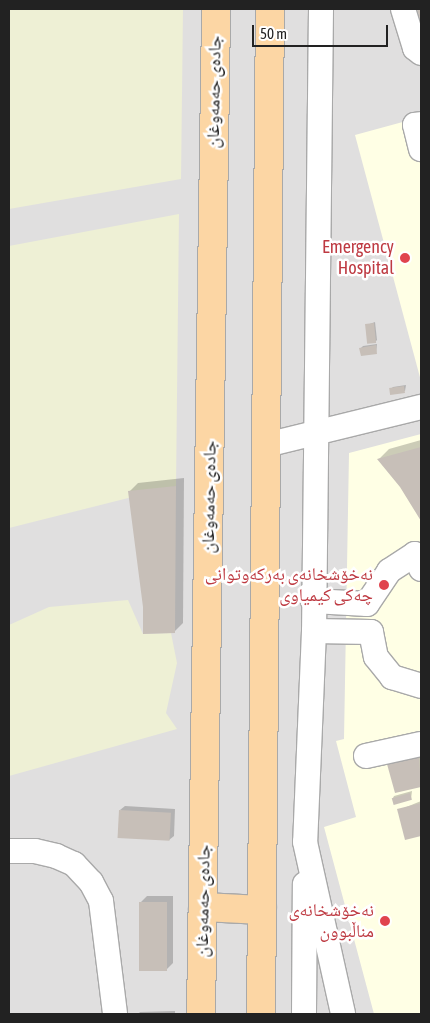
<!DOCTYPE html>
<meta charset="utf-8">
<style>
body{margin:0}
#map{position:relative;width:430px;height:1023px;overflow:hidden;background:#f2efe9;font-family:"Asap Condensed","Noto Naskh Arabic",sans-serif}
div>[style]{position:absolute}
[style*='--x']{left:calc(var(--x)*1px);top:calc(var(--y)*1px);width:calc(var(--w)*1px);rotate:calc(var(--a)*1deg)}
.residential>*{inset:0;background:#e0dfdf;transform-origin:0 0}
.education>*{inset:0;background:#ffffe5}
.farmland>*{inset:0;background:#eef0d5}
.shadow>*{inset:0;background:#0003}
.building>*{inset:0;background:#c7bfb8;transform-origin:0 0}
.roads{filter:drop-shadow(1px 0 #a9a9a9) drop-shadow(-1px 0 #a9a9a9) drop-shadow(0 1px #a9a9a9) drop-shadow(0 -1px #a9a9a9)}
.minor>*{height:24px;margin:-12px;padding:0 12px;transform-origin:12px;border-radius:12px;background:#fff}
.major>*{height:28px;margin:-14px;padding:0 14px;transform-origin:14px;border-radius:14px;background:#fcd6a4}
.dots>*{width:14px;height:14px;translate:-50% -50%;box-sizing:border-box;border:2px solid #fff;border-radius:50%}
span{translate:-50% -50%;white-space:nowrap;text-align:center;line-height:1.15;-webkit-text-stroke:5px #fff;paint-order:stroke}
.street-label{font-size:18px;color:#222}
.health-label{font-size:18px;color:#be3a42}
.right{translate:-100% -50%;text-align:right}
.frame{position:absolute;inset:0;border:10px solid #222;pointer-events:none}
.scale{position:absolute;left:252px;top:25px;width:136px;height:22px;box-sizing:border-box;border:2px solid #222;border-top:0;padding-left:6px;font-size:15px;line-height:18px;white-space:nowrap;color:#222;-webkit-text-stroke:4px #fff;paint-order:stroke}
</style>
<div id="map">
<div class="residential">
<div style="left:9px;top:9px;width:412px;height:1005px"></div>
</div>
<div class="education">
<div style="clip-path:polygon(421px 117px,421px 381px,355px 135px)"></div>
<div style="clip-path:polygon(421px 434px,421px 1014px,374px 1014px,324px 827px,356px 817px,336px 741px,344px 739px,349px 453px)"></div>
</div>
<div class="farmland">
<div style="clip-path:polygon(9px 9px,183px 9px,181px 179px,9px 209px)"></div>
<div style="clip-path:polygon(179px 214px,176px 486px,9px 528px,9px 246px)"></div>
<div style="clip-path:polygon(128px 600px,143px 634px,171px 633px,177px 663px,166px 713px,177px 729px,9px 776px,9px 625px,49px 607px)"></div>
</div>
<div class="shadow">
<div style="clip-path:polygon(375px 322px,377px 340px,375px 342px,367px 325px)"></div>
<div style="clip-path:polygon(377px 344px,376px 353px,361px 348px,363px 346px)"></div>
<div style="clip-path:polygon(406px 385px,405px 391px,391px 389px,393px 387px)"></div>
<div style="clip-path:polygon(421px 440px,421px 519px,408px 496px,379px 459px,389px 449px)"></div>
<div style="clip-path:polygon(184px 478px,183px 623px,174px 632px,144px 607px,130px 491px,138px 483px)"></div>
<div style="clip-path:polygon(421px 753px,421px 785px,396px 792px,389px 764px,393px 760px)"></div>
<div style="clip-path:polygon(412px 791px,411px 799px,393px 798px,394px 796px)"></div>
<div style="clip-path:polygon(421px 801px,421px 835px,406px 839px,399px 810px)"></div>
<div style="clip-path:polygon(125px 806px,175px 809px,174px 836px,169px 840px,120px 810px)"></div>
<div style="clip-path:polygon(147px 896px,173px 896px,173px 963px,166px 970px,140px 903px)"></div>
<div style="clip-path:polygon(175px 1011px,175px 1014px,138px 1014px,140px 1012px)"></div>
</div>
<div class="building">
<div style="clip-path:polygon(417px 9px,421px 9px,421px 23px)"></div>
<div style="left:374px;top:323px;width:20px;height:9px;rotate:84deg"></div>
<div style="clip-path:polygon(376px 345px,377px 354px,361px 356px,359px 348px)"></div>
<div style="left:404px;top:386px;width:7px;height:15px;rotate:82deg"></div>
<div style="clip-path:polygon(421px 447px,421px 521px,400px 487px,377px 459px)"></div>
<div style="clip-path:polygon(176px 486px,175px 633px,143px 634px,143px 607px,128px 491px)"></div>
<div style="clip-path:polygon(419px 756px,421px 787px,395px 793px,387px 764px)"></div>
<div style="left:410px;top:793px;width:7px;height:19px;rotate:74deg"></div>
<div style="clip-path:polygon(421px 803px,421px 836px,405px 840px,397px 809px)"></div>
<div style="left:119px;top:810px;width:52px;height:28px;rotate:3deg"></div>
<div style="left:139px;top:902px;width:28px;height:69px"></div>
</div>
<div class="roads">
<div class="minor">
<div style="--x:321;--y:9;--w:622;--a:90.64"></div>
<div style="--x:314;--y:631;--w:211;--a:92.4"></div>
<div style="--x:305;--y:842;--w:176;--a:77.5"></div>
<div style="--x:403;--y:9;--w:41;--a:72.9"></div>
<div style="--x:415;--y:48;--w:8;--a:40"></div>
<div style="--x:421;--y:124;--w:6;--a:171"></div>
<div style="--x:415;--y:125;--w:25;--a:76"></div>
<div style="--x:266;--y:445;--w:160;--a:-13.8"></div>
<div style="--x:313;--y:601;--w:54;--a:3.2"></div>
<div style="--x:367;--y:604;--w:40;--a:-56"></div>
<div style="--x:389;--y:571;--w:31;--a:-33"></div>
<div style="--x:415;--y:554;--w:16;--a:68"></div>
<div style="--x:314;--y:631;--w:57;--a:1"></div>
<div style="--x:371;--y:632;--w:25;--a:79"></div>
<div style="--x:376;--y:657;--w:26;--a:51"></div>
<div style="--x:392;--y:677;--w:30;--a:17"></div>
<div style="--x:366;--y:756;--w:56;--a:-12.3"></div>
<div style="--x:9;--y:851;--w:26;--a:0"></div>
<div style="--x:35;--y:851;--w:22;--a:13"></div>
<div style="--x:56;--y:856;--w:20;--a:24"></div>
<div style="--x:74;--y:864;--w:25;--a:47"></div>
<div style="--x:91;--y:882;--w:21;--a:62"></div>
<div style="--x:101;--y:901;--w:114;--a:82.9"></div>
<div style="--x:304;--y:1014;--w:130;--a:-89.6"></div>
</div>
<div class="major">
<div style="--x:203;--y:907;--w:59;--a:2.9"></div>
<div style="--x:201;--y:1014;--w:1005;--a:-89.14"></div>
<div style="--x:261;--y:1014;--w:1005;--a:-89.49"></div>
</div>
</div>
<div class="dots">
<div style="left:405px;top:258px;background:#e0444e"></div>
<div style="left:384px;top:585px;background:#e0444e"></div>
<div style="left:385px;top:921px;background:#e0444e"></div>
</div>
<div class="street-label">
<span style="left:214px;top:92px;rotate:-89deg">جادەی حەمەوغان</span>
<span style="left:209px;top:497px;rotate:-89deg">جادەی حەمەوغان</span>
<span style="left:203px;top:901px;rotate:-89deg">جادەی حەمەوغان</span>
</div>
<div class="health-label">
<span class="right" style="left:394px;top:258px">Emergency<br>Hospital</span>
<span class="right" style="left:373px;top:585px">نەخۆشخانەی بەرکەوتوانی<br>چەکی کیمیاوی</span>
<span class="right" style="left:374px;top:921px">نەخۆشخانەی<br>مناڵبوون</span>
</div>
<div class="frame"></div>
<div class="scale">50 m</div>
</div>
